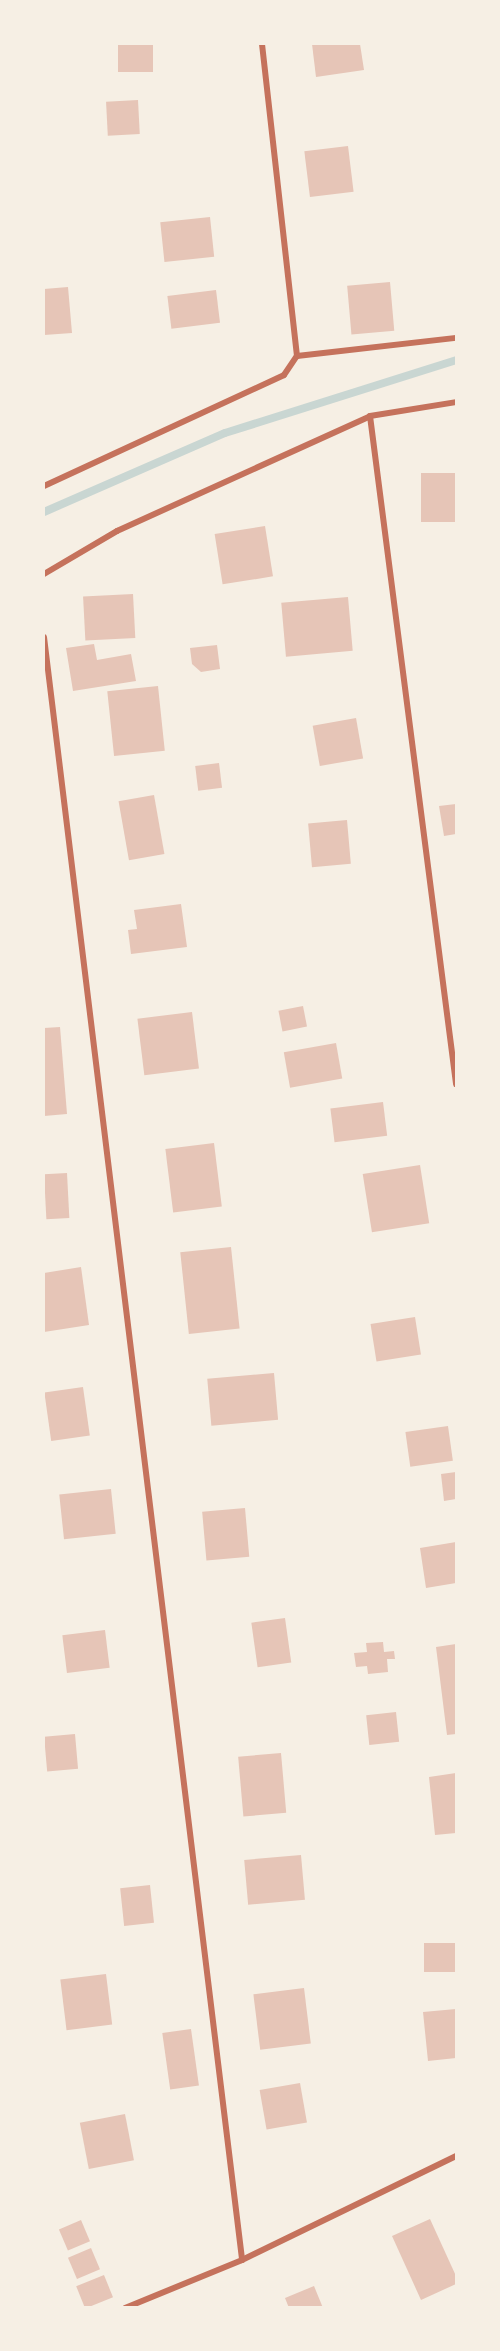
<!DOCTYPE html>
<style>
body{margin:0}
#map{position:relative;width:500px;height:2351px;overflow:hidden;background:#f6efe4;font-family:"Source Sans 3",sans-serif}
div>[style]{position:absolute}
[style*='--x']{left:calc(var(--x)*1px);top:calc(var(--y)*1px);width:calc(var(--w)*1px);rotate:calc(var(--a)*1deg)}
.stream>*{height:8px;margin:-4px;padding:0 4px;transform-origin:4px;border-radius:4px;background:#c9d6d2}
.building>*{inset:0;background:#e6c5b7;transform-origin:0 0}
.minor>*{height:6px;margin:-3px;padding:0 3px;transform-origin:3px;border-radius:3px;background:#c5725c}
span{translate:-50% -50%;white-space:nowrap;text-align:center;line-height:1.15;-webkit-text-stroke:4.5px #f6efe4;paint-order:stroke}
.frame{position:absolute;inset:0;border:45px solid #f6efe4;pointer-events:none}
</style>
<div id="map">
<div class="stream">
<div style="--x:44;--y:512;--w:197;--a:-23.6"></div>
<div style="--x:225;--y:433;--w:242;--a:-17.5"></div>
</div>
<div class="building">
<div style="left:118px;top:44px;width:35px;height:28px"></div>
<div style="clip-path:polygon(312px 44px,360px 44px,364px 70px,316px 77px)"></div>
<div style="left:138px;top:100px;width:34px;height:32px;rotate:87deg"></div>
<div style="left:348px;top:146px;width:46px;height:44px;rotate:83deg"></div>
<div style="left:210px;top:217px;width:40px;height:50px;rotate:84deg"></div>
<div style="left:390px;top:282px;width:49px;height:43px;rotate:85deg"></div>
<div style="clip-path:polygon(68px 287px,72px 333px,44px 335px,44px 289px)"></div>
<div style="left:216px;top:290px;width:33px;height:49px;rotate:83deg"></div>
<div style="left:456px;top:473px;width:49px;height:35px;rotate:90deg"></div>
<div style="left:265px;top:526px;width:51px;height:51px;rotate:81deg"></div>
<div style="left:133px;top:594px;width:44px;height:50px;rotate:87deg"></div>
<div style="left:348px;top:597px;width:54px;height:67px;rotate:85deg"></div>
<div style="clip-path:polygon(94px 644px,97px 660px,131px 654px,136px 681px,73px 691px,66px 648px)"></div>
<div style="clip-path:polygon(217px 645px,220px 669px,201px 672px,192px 664px,190px 648px)"></div>
<div style="left:158px;top:686px;width:65px;height:51px;rotate:84deg"></div>
<div style="left:356px;top:718px;width:41px;height:44px;rotate:80deg"></div>
<div style="left:219px;top:763px;width:25px;height:24px;rotate:83deg"></div>
<div style="left:154px;top:795px;width:60px;height:36px;rotate:80deg"></div>
<div style="clip-path:polygon(456px 804px,456px 834px,444px 836px,439px 806px)"></div>
<div style="left:347px;top:820px;width:44px;height:39px;rotate:85deg"></div>
<div style="clip-path:polygon(181px 904px,187px 947px,131px 954px,128px 930px,137px 929px,134px 910px)"></div>
<div style="left:303px;top:1006px;width:21px;height:25px;rotate:79deg"></div>
<div style="left:192px;top:1012px;width:57px;height:55px;rotate:83deg"></div>
<div style="clip-path:polygon(60px 1027px,67px 1114px,44px 1116px,44px 1028px)"></div>
<div style="left:336px;top:1043px;width:36px;height:53px;rotate:80deg"></div>
<div style="left:383px;top:1102px;width:34px;height:53px;rotate:83deg"></div>
<div style="left:214px;top:1143px;width:64px;height:49px;rotate:83deg"></div>
<div style="left:420px;top:1165px;width:59px;height:58px;rotate:81deg"></div>
<div style="left:67px;top:1173px;width:45px;height:23px;rotate:87deg"></div>
<div style="left:231px;top:1247px;width:82px;height:51px;rotate:84deg"></div>
<div style="clip-path:polygon(81px 1267px,89px 1325px,44px 1332px,44px 1273px)"></div>
<div style="left:415px;top:1317px;width:38px;height:45px;rotate:81deg"></div>
<div style="left:274px;top:1373px;width:47px;height:67px;rotate:85deg"></div>
<div style="left:83px;top:1387px;width:49px;height:39px;rotate:82deg"></div>
<div style="left:448px;top:1426px;width:35px;height:43px;rotate:82deg"></div>
<div style="clip-path:polygon(456px 1472px,456px 1499px,444px 1501px,441px 1474px)"></div>
<div style="left:111px;top:1489px;width:45px;height:52px;rotate:84deg"></div>
<div style="left:245px;top:1508px;width:49px;height:43px;rotate:85deg"></div>
<div style="clip-path:polygon(456px 1542px,456px 1583px,426px 1588px,420px 1548px)"></div>
<div style="left:285px;top:1618px;width:45px;height:34px;rotate:82deg"></div>
<div style="left:105px;top:1630px;width:38px;height:43px;rotate:83deg"></div>
<div style="clip-path:polygon(383px 1642px,384px 1652px,394px 1651px,395px 1659px,387px 1659px,388px 1672px,368px 1674px,367px 1666px,356px 1667px,354px 1653px,367px 1652px,366px 1643px)"></div>
<div style="clip-path:polygon(456px 1644px,456px 1734px,447px 1735px,436px 1647px)"></div>
<div style="left:396px;top:1712px;width:30px;height:30px;rotate:84deg"></div>
<div style="left:75px;top:1734px;width:35px;height:31px;rotate:85deg"></div>
<div style="left:281px;top:1753px;width:60px;height:43px;rotate:85deg"></div>
<div style="clip-path:polygon(456px 1773px,456px 1833px,435px 1835px,429px 1777px)"></div>
<div style="left:301px;top:1855px;width:45px;height:57px;rotate:85deg"></div>
<div style="left:150px;top:1885px;width:38px;height:30px;rotate:84deg"></div>
<div style="left:456px;top:1943px;width:29px;height:32px;rotate:90deg"></div>
<div style="left:106px;top:1974px;width:51px;height:46px;rotate:83deg"></div>
<div style="left:304px;top:1988px;width:56px;height:51px;rotate:83deg"></div>
<div style="clip-path:polygon(456px 2009px,456px 2058px,428px 2061px,423px 2012px)"></div>
<div style="left:191px;top:2029px;width:57px;height:29px;rotate:82deg"></div>
<div style="left:300px;top:2083px;width:40px;height:41px;rotate:80deg"></div>
<div style="left:125px;top:2114px;width:47px;height:46px;rotate:79deg"></div>
<div style="clip-path:polygon(430px 2219px,456px 2276px,456px 2284px,421px 2300px,392px 2236px)"></div>
<div style="left:81px;top:2220px;width:23px;height:24px;rotate:67deg"></div>
<div style="left:91px;top:2248px;width:23px;height:25px;rotate:67deg"></div>
<div style="left:104px;top:2275px;width:24px;height:30px;rotate:68deg"></div>
<div style="clip-path:polygon(314px 2286px,323px 2308px,289px 2308px,285px 2298px)"></div>
</div>
<div class="minor">
<div style="--x:262;--y:44;--w:314;--a:83.6"></div>
<div style="--x:370;--y:416;--w:674;--a:82.66"></div>
<div style="--x:44;--y:486;--w:264;--a:-24.8"></div>
<div style="--x:284;--y:375;--w:23;--a:-56"></div>
<div style="--x:297;--y:356;--w:160;--a:-6.5"></div>
<div style="--x:44;--y:574;--w:85;--a:-30.5"></div>
<div style="--x:117;--y:531;--w:278;--a:-24.4"></div>
<div style="--x:370;--y:416;--w:87;--a:-9.2"></div>
<div style="--x:44;--y:637;--w:1635;--a:83.04"></div>
<div style="--x:125;--y:2308;--w:126;--a:-22.3"></div>
<div style="--x:242;--y:2260;--w:238;--a:-25.9"></div>
</div>
<div class="frame"></div>
</div>
